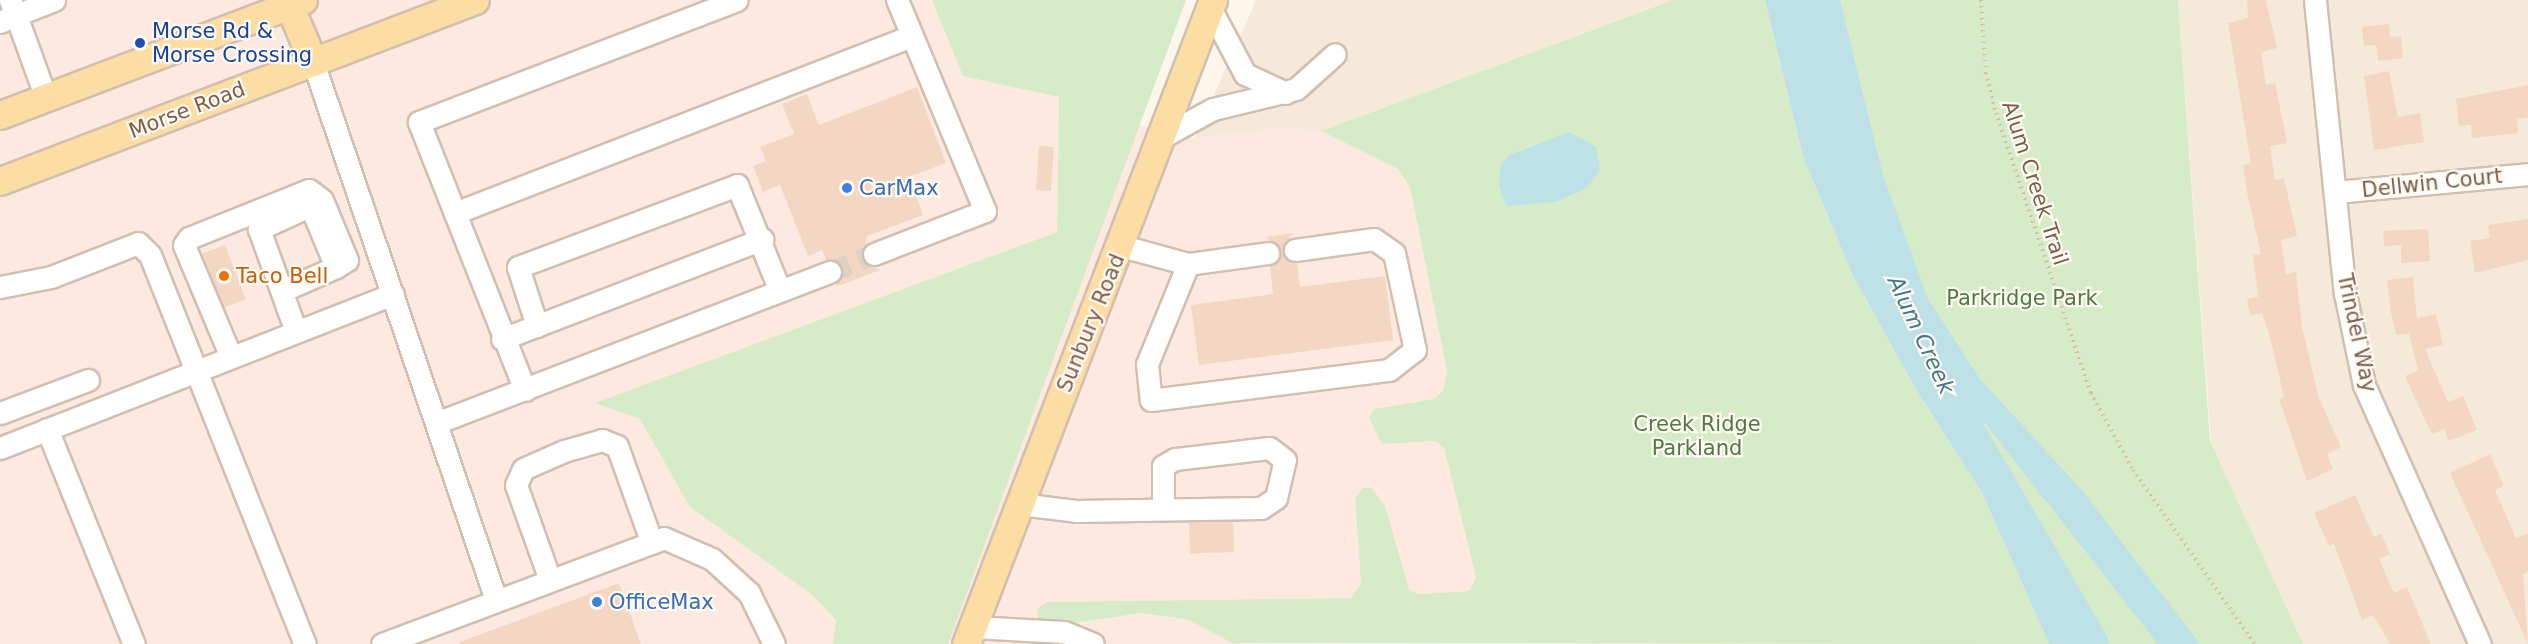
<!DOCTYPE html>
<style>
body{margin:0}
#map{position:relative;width:2528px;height:644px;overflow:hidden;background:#fdf7eb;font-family:"DejaVu Sans",sans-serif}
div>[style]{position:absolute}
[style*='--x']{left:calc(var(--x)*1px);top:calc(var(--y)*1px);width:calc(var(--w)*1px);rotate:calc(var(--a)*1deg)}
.residential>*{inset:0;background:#f5e9d9}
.commercial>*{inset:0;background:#fde9df}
.green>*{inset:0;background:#d6ecc8}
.water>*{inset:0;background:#bee1e8}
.river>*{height:34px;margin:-17px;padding:0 17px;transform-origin:17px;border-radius:17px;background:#bee1e8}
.building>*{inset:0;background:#f4d7c2;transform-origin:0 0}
.minor-tunnel>*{height:21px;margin-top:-10.5px;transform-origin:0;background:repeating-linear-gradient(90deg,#dcd1c3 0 21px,transparent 0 31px)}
.path>*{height:4px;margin-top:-2px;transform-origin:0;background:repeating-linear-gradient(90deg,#dabaa4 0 1.5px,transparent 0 6px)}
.roads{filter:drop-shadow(2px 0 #d1bfaf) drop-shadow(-2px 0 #d1bfaf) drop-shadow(0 2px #d1bfaf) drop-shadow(0 -2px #d1bfaf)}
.minor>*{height:21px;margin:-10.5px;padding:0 10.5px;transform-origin:10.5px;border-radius:10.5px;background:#fff}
.major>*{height:27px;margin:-13.5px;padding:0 13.5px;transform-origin:13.5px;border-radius:13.5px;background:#fcdda4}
.dots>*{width:16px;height:16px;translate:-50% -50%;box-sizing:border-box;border:3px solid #fffaf3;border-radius:50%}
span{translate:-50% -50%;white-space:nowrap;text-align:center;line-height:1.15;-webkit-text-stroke:4.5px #fffaf3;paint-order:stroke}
.transit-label{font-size:21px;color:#164399}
.left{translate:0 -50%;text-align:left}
.street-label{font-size:21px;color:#7a5e4c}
.shop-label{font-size:21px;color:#366cbe}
.food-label{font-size:21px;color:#c56008}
.park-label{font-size:21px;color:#507a41}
.water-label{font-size:22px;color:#427987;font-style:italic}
</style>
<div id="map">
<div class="residential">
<div style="clip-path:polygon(1256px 0,1673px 0,1321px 131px,1283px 128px,1195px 138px)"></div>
<div style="clip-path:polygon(2178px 0,2528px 0,2528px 644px,2294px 644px,2213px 468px)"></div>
</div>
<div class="commercial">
<div style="clip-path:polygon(0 0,932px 0,963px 76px,1059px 96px,1057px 232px,596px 403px,640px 419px,690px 507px,811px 594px,836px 620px,833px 644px,0 644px)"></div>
<div style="clip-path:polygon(1139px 125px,1195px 138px,1283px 128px,1321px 131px,1398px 169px,1410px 187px,1447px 371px,1443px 392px,1434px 399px,1374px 409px,1382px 444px,1436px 441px,1444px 448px,1476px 577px,1469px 591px,1420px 594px,1409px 590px,1355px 498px,1361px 584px,1351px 598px,1047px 602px,1041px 628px,1142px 613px,1189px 620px,1232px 643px,1279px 644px,948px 644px)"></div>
</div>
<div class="green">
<div style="clip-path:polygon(932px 0,1186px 0,948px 644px,833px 644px,836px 620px,811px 594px,690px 507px,640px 419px,595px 403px,1057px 232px,1059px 97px,963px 76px)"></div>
<div style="clip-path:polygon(1673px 0,1765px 0,1803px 157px,1853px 276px,1915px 388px,1982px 493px,2049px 644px,1232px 643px,1189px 620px,1142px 613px,1040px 628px,1037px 609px,1047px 602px,1351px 598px,1361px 584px,1355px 498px,1363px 488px,1372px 488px,1385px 506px,1409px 590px,1420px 594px,1469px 591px,1476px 577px,1444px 448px,1436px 441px,1382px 444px,1369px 418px,1374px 409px,1434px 399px,1443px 391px,1447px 371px,1410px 187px,1398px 169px,1321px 131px)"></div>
<div style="clip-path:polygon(1810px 0,2178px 0,2210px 441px,2303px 644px,2074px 644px,1969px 441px)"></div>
</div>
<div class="water">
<div style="clip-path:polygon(1765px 0,1840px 0,1883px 175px,1928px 299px,1980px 379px,2081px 489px,2200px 644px,2158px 644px,1984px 422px,1978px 422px,1969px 441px,2074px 644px,2049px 644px,1982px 493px,1915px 388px,1853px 276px,1803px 157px)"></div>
<div style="clip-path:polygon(1569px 132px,1596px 147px,1600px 170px,1587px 188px,1555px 202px,1507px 206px,1499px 187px,1500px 166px,1508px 156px)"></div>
</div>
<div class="river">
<div style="--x:1947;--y:395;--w:288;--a:59.8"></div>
</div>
<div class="building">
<div style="clip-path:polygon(2247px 0,2266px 0,2277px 48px,2261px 52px,2266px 85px,2275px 83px,2287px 143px,2270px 146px,2275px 180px,2284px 178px,2297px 236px,2281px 240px,2286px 274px,2296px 272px,2302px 327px,2319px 398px,2341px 447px,2327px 454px,2333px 469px,2307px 481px,2279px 399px,2284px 397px,2269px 333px,2262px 313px,2250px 315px,2247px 299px,2258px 297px,2253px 255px,2261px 254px,2247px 192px,2243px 165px,2251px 164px,2228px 23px,2248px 18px)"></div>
<div style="clip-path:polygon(2389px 24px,2390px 37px,2401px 36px,2403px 58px,2378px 61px,2376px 45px,2364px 46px,2362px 27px)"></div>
<div style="clip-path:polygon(2389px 71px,2398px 117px,2420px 113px,2424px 142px,2374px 150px,2364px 76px)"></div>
<div style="clip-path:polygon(2528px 85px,2528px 117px,2517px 119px,2518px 133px,2472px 138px,2471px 125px,2459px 126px,2456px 99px)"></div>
<div style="clip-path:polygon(917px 87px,946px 163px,909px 177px,923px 215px,867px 236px,862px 259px,880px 270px,836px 287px,842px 267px,826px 260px,822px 250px,808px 256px,780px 185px,763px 192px,753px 166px,766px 161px,760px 147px,794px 134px,782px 104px,807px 94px,819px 125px)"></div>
<div style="left:1039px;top:146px;width:15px;height:44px;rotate:4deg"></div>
<div style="clip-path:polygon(2528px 219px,2528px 260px,2475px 273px,2470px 241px,2490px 238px,2488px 225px)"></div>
<div style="clip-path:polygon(2428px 229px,2430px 261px,2401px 263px,2401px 245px,2384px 246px,2383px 231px)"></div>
<div style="clip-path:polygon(1293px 233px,1282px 251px,1297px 263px,1300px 287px,1385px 276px,1393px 340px,1199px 365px,1191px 305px,1273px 294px,1270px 266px,1281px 252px,1266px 237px)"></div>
<div style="left:225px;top:245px;width:58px;height:24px;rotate:69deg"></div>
<div style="clip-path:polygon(2413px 277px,2417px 318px,2436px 314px,2443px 345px,2425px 349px,2448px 402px,2463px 396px,2477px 430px,2449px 441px,2444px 429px,2432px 434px,2418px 405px,2405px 376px,2418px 370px,2409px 333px,2396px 335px,2391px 313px,2387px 280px)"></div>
<div style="clip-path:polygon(2490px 454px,2504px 486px,2495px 490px,2516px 538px,2528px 533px,2528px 572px,2523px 574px,2528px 644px,2450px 473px)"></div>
<div style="clip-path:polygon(2355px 495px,2374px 537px,2381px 533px,2390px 554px,2379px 559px,2394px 593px,2407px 587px,2431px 644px,2390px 644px,2373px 615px,2362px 620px,2334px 544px,2329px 546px,2314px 513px)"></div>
<div style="left:1233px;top:521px;width:31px;height:44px;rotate:88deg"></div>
<div style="clip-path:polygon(619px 583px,641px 644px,460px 644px,460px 642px)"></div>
</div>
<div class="minor-tunnel">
<div style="--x:830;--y:272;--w:48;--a:-22.2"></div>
</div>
<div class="path">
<div style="--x:1981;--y:0;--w:73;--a:86.1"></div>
<div style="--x:1986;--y:73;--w:41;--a:76"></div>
<div style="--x:1996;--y:113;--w:296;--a:71.3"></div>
<div style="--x:2091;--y:393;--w:88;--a:61.4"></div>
<div style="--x:2133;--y:470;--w:213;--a:55"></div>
</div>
<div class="roads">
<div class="minor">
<div style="--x:2315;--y:0;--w:295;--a:84.2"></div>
<div style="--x:2345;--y:293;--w:94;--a:78.3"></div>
<div style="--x:2364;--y:385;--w:284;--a:65.9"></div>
<div style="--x:1210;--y:8;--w:75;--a:62.1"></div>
<div style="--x:1245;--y:74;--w:45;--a:24.9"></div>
<div style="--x:0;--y:22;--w:17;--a:-24"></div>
<div style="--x:16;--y:15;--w:16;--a:-112"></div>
<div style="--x:313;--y:62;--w:568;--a:71.21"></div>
<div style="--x:46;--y:98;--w:88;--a:-109.9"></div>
<div style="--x:16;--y:15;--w:41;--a:-21.5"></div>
<div style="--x:1162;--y:137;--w:58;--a:-28.8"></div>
<div style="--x:1213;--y:109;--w:85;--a:-13.5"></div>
<div style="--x:1296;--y:89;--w:52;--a:-41.9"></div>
<div style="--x:2335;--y:192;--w:194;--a:-5.3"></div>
<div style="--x:455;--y:213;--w:489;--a:-21.2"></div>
<div style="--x:1122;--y:246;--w:68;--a:15.3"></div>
<div style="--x:1188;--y:264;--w:108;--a:112.3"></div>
<div style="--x:1147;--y:364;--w:36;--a:84"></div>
<div style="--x:1151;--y:400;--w:240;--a:-7.2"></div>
<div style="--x:1389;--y:370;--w:33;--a:-38"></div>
<div style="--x:1415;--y:350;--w:99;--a:-102.2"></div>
<div style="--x:1394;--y:253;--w:24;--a:-145"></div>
<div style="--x:1374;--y:239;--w:80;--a:172.1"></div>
<div style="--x:874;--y:254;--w:119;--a:-21.2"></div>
<div style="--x:985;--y:211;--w:229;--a:-112.6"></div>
<div style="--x:1188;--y:264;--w:81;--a:-7.8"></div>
<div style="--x:0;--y:287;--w:52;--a:-11.1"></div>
<div style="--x:51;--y:277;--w:93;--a:-21.3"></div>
<div style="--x:138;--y:243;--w:17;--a:45"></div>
<div style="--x:150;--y:255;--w:419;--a:68.3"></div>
<div style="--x:284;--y:290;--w:57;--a:-23.9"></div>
<div style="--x:336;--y:267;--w:60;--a:-112.7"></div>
<div style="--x:313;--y:212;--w:9;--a:-153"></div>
<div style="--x:305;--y:208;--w:51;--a:155.5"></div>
<div style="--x:259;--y:229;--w:109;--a:70.2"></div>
<div style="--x:537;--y:326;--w:62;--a:-107.9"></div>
<div style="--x:518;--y:267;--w:234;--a:-20.5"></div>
<div style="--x:737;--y:185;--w:114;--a:67.9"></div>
<div style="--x:502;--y:339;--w:279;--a:-21"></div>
<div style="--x:231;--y:357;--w:121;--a:-112.8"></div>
<div style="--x:184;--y:245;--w:9;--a:-54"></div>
<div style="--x:189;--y:238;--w:129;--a:-21.8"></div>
<div style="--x:309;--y:190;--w:16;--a:38"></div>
<div style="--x:322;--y:200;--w:65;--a:67.4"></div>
<div style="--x:347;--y:260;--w:13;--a:148"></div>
<div style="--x:525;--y:390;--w:288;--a:-111.6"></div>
<div style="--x:419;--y:122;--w:340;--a:-21"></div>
<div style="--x:0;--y:413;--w:94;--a:-20.6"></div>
<div style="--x:436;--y:423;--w:422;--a:-21"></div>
<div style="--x:47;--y:429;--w:232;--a:68"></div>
<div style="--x:0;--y:448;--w:422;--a:-21.4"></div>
<div style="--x:1020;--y:504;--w:56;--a:7.1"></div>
<div style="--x:1076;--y:511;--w:185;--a:-0.9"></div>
<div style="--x:1261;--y:508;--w:18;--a:-34"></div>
<div style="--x:1276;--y:498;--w:39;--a:-77"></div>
<div style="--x:1285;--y:460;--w:20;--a:-143"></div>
<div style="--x:1269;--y:448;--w:95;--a:173.3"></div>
<div style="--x:1175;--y:459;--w:14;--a:150"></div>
<div style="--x:1163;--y:466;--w:42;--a:90"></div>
<div style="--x:550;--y:580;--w:101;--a:-109.7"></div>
<div style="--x:516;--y:485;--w:17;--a:-66"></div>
<div style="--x:523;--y:469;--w:45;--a:-23.7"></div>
<div style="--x:564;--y:451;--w:40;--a:-16"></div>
<div style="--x:602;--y:440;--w:16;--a:22"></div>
<div style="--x:617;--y:446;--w:103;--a:70.2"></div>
<div style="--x:973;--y:627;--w:91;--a:3.1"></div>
<div style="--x:1064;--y:632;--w:31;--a:22"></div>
<div style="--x:382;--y:644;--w:301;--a:-20.6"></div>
<div style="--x:664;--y:538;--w:52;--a:23.6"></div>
<div style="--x:712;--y:559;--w:50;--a:42.6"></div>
<div style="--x:749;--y:593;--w:57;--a:63.9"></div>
</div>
<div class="major">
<div style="--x:287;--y:0;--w:67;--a:67.2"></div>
<div style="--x:0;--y:115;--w:324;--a:-20.8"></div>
<div style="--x:0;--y:181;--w:508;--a:-20.86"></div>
<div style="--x:966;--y:644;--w:690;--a:-69.02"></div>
</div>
</div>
<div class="dots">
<div style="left:140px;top:43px;background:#1a4fb4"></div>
<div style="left:847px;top:188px;background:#3f7fe0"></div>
<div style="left:224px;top:276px;background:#e8710a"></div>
<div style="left:597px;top:602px;background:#3f7fe0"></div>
</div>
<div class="transit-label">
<span class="left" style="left:152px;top:43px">Morse Rd &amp;<br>Morse Crossing</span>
</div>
<div class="street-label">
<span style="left:187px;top:110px;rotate:-21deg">Morse Road</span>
<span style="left:2035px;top:183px;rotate:72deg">Alum Creek Trail</span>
<span style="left:2432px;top:183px;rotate:-6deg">Dellwin Court</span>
<span style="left:1091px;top:323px;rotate:-68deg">Sunbury Road</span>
<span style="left:2357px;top:333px;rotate:78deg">Trindel Way</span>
</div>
<div class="shop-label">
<span class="left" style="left:859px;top:188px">CarMax</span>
<span class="left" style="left:609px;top:602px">OfficeMax</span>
</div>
<div class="food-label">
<span class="left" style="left:236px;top:276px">Taco Bell</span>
</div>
<div class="park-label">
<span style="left:2022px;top:298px">Parkridge Park</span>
<span style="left:1697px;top:436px">Creek Ridge<br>Parkland</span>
</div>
<div class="water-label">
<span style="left:1921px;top:335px;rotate:65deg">Alum Creek</span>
</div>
</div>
